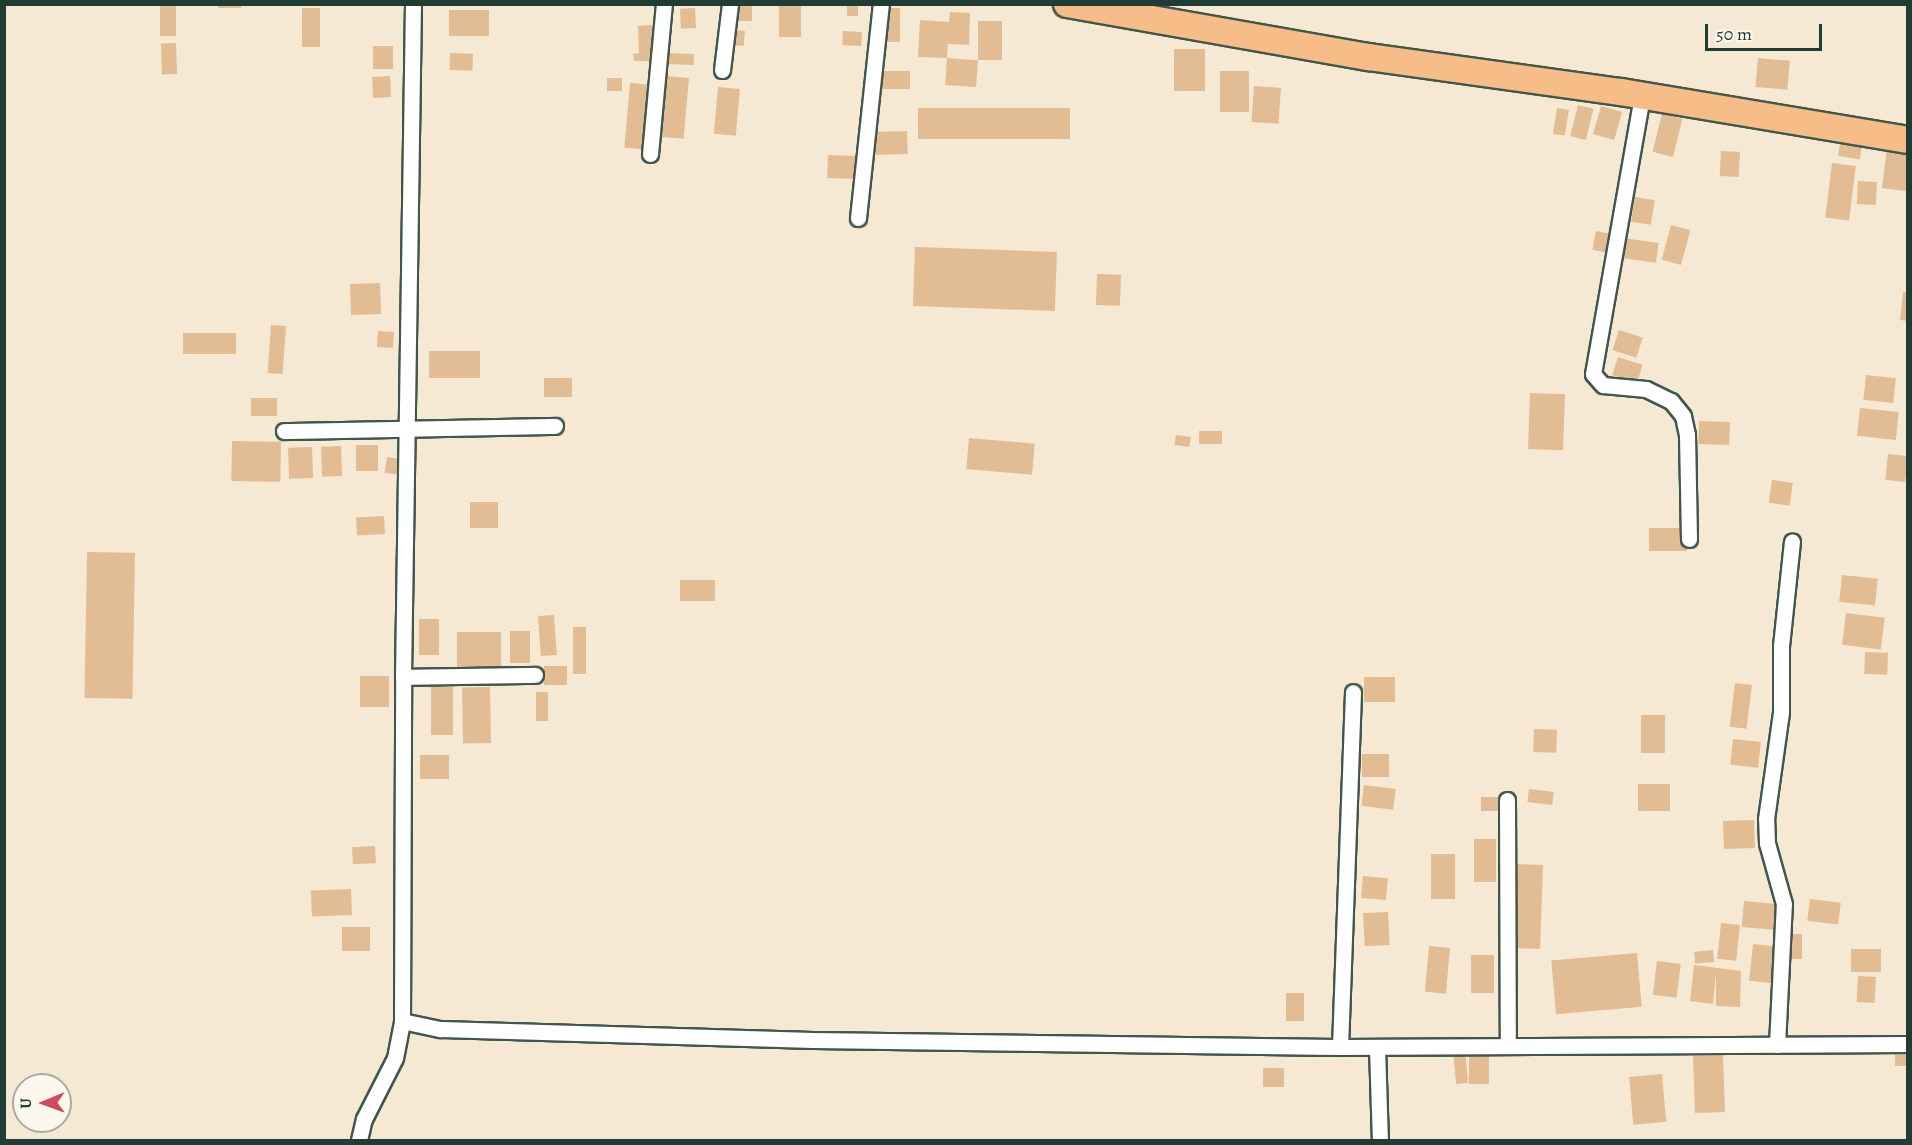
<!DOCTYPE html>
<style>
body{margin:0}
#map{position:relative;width:1912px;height:1145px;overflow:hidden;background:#f5e9d3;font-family:Alegreya,serif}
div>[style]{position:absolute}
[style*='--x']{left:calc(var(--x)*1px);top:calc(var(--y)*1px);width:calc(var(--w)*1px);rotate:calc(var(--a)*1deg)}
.building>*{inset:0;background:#e2bc93;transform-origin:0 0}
.roads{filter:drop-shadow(2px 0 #3f574c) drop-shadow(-2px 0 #3f574c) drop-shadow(0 2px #3f574c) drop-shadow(0 -2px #3f574c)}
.minor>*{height:15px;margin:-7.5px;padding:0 7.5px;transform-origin:7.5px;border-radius:7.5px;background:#fff}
.primary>*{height:26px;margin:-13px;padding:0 13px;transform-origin:13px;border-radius:13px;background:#f7bd88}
span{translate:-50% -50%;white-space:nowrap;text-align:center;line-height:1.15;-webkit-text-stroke:6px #fbf7ec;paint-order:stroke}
.frame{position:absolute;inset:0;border:6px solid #1f3d34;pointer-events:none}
.north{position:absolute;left:12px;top:1073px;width:60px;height:60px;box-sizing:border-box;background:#fbf7ec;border:2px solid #a3ada2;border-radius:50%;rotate:269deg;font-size:16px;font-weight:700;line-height:24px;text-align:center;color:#1f3d34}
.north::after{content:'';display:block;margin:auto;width:21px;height:27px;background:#d1495b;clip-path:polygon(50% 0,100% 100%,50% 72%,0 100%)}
.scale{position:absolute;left:1705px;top:24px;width:117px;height:27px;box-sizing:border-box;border:3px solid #1f3d34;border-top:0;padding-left:8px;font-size:18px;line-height:21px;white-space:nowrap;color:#1f3d34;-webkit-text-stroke:4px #fbf7ec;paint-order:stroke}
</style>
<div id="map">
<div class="building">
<div style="left:160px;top:4px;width:16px;height:32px"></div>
<div style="left:218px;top:4px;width:23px;height:4px"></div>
<div style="left:736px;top:4px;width:16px;height:17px"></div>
<div style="left:779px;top:4px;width:22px;height:33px"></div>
<div style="left:847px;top:4px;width:11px;height:12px"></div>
<div style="left:302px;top:8px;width:18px;height:39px"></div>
<div style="left:695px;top:8px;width:20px;height:15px;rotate:87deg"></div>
<div style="left:886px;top:8px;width:14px;height:34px"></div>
<div style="left:449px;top:10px;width:40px;height:26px"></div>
<div style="clip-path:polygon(950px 12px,970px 13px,969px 45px,948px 44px,947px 58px,918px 57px,920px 20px,949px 22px)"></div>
<div style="left:978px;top:21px;width:24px;height:39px"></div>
<div style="clip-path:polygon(652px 25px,652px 61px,634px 61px,633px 54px,639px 53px,638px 26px)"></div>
<div style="left:733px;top:30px;width:12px;height:15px;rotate:5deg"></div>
<div style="left:843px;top:31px;width:19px;height:14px;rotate:3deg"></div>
<div style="left:176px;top:43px;width:31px;height:15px;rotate:88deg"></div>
<div style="left:373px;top:46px;width:20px;height:23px"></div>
<div style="left:1174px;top:49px;width:31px;height:42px"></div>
<div style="left:450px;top:53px;width:23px;height:17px;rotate:2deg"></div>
<div style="left:668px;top:53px;width:26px;height:11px;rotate:2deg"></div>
<div style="left:947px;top:58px;width:31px;height:27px;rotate:4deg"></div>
<div style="left:1758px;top:58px;width:32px;height:29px;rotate:5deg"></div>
<div style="left:881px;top:71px;width:29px;height:18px"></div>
<div style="left:1220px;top:71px;width:29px;height:41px"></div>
<div style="left:390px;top:76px;width:21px;height:18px;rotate:87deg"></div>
<div style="left:665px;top:76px;width:24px;height:61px;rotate:5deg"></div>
<div style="left:622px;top:78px;width:13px;height:15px;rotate:90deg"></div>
<div style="left:630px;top:83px;width:21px;height:65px;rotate:5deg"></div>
<div style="left:1254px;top:86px;width:27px;height:36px;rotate:4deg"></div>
<div style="left:718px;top:87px;width:22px;height:47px;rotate:5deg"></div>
<div style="left:1578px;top:105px;width:16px;height:32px;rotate:14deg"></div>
<div style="left:1601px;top:106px;width:22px;height:29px;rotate:16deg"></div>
<div style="left:918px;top:108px;width:152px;height:31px"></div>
<div style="left:1557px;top:108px;width:12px;height:26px;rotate:9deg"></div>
<div style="left:1662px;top:114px;width:21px;height:39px;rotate:14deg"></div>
<div style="left:907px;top:131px;width:23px;height:32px;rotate:88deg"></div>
<div style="left:1842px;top:133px;width:22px;height:23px;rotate:10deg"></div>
<div style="clip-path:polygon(1887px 147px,1908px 149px,1906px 191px,1882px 188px)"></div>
<div style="left:1721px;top:151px;width:19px;height:25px;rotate:3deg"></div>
<div style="left:828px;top:155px;width:30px;height:23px;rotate:2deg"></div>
<div style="left:1832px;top:163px;width:24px;height:55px;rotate:7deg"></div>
<div style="left:1858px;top:181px;width:19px;height:23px;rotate:3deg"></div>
<div style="left:1635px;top:197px;width:20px;height:25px;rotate:9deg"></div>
<div style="left:1671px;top:225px;width:20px;height:36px;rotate:15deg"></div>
<div style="left:1596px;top:231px;width:20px;height:19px;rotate:11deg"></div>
<div style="left:1623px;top:238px;width:36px;height:20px;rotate:8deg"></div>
<div style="left:915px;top:247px;width:142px;height:59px;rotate:2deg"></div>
<div style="left:1097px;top:274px;width:24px;height:31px;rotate:2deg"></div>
<div style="left:380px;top:283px;width:31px;height:30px;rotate:88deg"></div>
<div style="clip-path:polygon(1903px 292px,1908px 293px,1908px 321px,1900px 320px)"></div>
<div style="left:271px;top:325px;width:15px;height:48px;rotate:4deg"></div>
<div style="left:1619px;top:330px;width:25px;height:21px;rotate:18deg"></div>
<div style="left:378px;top:331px;width:16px;height:16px;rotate:4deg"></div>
<div style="left:236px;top:333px;width:21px;height:53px;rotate:90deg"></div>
<div style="left:429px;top:351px;width:51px;height:27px"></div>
<div style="left:1618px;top:357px;width:26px;height:19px;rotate:18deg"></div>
<div style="left:1866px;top:375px;width:30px;height:25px;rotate:6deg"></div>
<div style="left:544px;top:378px;width:28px;height:19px"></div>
<div style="left:1530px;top:393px;width:35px;height:56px;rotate:2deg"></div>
<div style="left:251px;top:398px;width:26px;height:18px"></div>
<div style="left:1860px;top:408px;width:39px;height:28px;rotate:6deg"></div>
<div style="left:1699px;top:421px;width:31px;height:23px;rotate:2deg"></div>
<div style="left:1199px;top:431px;width:23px;height:13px"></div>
<div style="left:1176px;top:435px;width:15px;height:10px;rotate:8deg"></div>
<div style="left:969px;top:438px;width:66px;height:31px;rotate:5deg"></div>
<div style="left:232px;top:441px;width:49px;height:40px;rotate:1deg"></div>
<div style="left:356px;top:445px;width:22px;height:26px"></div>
<div style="left:341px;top:446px;width:30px;height:20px;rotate:88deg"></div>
<div style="left:312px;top:447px;width:31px;height:24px;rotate:88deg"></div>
<div style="left:1888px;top:454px;width:20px;height:26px;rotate:6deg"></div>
<div style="left:387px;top:457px;width:13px;height:16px;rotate:9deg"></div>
<div style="left:1772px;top:480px;width:21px;height:23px;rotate:8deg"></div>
<div style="left:470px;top:502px;width:28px;height:26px"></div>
<div style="left:384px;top:516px;width:18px;height:28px;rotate:87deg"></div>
<div style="left:1687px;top:528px;width:23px;height:38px;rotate:90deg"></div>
<div style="left:87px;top:552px;width:48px;height:146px;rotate:1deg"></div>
<div style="left:1842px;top:575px;width:36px;height:27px;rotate:6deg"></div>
<div style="left:715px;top:580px;width:21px;height:35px;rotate:90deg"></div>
<div style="left:1846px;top:613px;width:39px;height:32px;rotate:7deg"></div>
<div style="left:554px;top:615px;width:40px;height:16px;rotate:86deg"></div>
<div style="left:419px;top:619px;width:20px;height:36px"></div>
<div style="left:586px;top:627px;width:47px;height:13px;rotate:90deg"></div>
<div style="left:510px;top:631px;width:20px;height:32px"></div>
<div style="left:457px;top:632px;width:44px;height:37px"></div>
<div style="left:1865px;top:652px;width:23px;height:22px;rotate:2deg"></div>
<div style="left:544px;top:666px;width:23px;height:19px"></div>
<div style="left:360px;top:676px;width:29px;height:31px"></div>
<div style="left:1364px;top:677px;width:31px;height:25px"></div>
<div style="left:1735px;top:683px;width:17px;height:44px;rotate:7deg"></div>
<div style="left:431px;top:687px;width:22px;height:48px"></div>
<div style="left:490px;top:687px;width:56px;height:28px;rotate:89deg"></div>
<div style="left:536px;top:692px;width:12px;height:29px"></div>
<div style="left:1641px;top:715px;width:24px;height:38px"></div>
<div style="left:1534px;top:729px;width:23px;height:23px;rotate:2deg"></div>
<div style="left:1733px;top:739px;width:28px;height:26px;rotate:6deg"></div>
<div style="left:1362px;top:754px;width:27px;height:23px"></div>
<div style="left:420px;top:755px;width:29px;height:24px"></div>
<div style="left:1638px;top:784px;width:32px;height:27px"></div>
<div style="left:1364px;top:785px;width:32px;height:21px;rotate:7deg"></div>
<div style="left:1529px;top:789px;width:25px;height:13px;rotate:7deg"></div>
<div style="left:1481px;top:797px;width:17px;height:14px"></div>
<div style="left:1754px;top:820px;width:28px;height:31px;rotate:88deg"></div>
<div style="left:1474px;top:839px;width:22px;height:43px"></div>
<div style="left:375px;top:846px;width:17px;height:23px;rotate:87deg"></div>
<div style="left:1431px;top:854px;width:24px;height:45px"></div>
<div style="left:1514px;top:864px;width:29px;height:84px;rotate:2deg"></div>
<div style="left:1363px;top:876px;width:25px;height:22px;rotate:5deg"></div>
<div style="left:351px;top:889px;width:26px;height:40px;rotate:88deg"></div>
<div style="left:1810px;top:899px;width:31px;height:22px;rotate:7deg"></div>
<div style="left:1744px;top:901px;width:38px;height:26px;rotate:5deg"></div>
<div style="left:1388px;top:912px;width:33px;height:25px;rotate:87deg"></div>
<div style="left:1721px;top:923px;width:19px;height:36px;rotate:6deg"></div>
<div style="left:370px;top:927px;width:24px;height:28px;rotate:90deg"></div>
<div style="left:1787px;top:934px;width:15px;height:25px"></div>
<div style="left:1753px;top:944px;width:31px;height:37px;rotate:6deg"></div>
<div style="left:1429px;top:946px;width:21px;height:46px;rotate:5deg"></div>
<div style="left:1851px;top:949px;width:30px;height:23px"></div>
<div style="left:1713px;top:950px;width:12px;height:19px;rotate:85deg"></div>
<div style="left:1637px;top:953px;width:54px;height:86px;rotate:85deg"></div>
<div style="left:1471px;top:955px;width:23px;height:38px"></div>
<div style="left:1657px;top:961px;width:24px;height:34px;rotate:7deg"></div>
<div style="clip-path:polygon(1694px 965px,1741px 971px,1740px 1007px,1716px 1006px,1716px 973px,1713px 1004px,1690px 1001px)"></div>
<div style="left:1858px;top:976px;width:18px;height:26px;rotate:3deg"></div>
<div style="left:1286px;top:993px;width:18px;height:28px"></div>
<div style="left:1465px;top:1048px;width:35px;height:12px;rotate:85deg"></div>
<div style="left:1895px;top:1048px;width:13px;height:18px"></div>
<div style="left:1469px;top:1051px;width:20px;height:33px"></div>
<div style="left:1723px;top:1055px;width:57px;height:30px;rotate:88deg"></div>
<div style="left:1263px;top:1068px;width:21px;height:19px"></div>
<div style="left:1662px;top:1074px;width:48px;height:33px;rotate:85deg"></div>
</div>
<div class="roads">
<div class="minor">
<div style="--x:722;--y:70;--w:66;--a:-83.1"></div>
<div style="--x:1642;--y:96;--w:282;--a:100"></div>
<div style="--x:1593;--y:374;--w:15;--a:48"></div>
<div style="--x:1603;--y:385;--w:43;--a:5.3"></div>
<div style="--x:1646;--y:389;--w:28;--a:26"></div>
<div style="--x:1671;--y:401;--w:19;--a:51"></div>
<div style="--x:1683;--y:416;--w:19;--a:78"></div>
<div style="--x:1687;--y:435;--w:104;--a:88.9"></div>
<div style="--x:650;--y:154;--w:151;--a:-84.7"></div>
<div style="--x:858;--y:218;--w:215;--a:-83.9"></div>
<div style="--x:284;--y:431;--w:271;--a:-1.1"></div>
<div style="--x:403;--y:677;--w:132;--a:-0.9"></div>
<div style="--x:1507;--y:800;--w:246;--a:89.8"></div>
<div style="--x:402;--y:1021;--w:40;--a:12"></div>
<div style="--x:441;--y:1029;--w:372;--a:1.7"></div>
<div style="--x:813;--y:1040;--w:527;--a:0.76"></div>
<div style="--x:1340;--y:1047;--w:568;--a:-0.3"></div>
<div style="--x:1777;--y:1045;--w:141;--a:-87.2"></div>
<div style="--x:1784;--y:904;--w:63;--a:-105.6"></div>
<div style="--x:1767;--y:843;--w:24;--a:-92"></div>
<div style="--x:1766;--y:819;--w:108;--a:-82"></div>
<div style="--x:1781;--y:712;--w:66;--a:-90"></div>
<div style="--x:1781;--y:646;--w:105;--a:-84"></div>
<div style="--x:1340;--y:1047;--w:355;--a:-87.9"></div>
<div style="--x:1377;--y:1047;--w:93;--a:88.2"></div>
<div style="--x:359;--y:1140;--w:22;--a:-77"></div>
<div style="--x:364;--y:1119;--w:68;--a:-63.1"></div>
<div style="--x:395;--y:1058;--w:38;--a:-79"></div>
<div style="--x:402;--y:1021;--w:344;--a:-89.8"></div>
<div style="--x:403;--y:677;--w:673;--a:-89.15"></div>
</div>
<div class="primary">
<div style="--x:1067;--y:4;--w:306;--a:10"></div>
<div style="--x:1368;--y:57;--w:255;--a:7.9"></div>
<div style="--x:1621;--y:92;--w:291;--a:9.5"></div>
</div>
</div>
<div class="frame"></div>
<div class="north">U</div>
<div class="scale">50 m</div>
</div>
